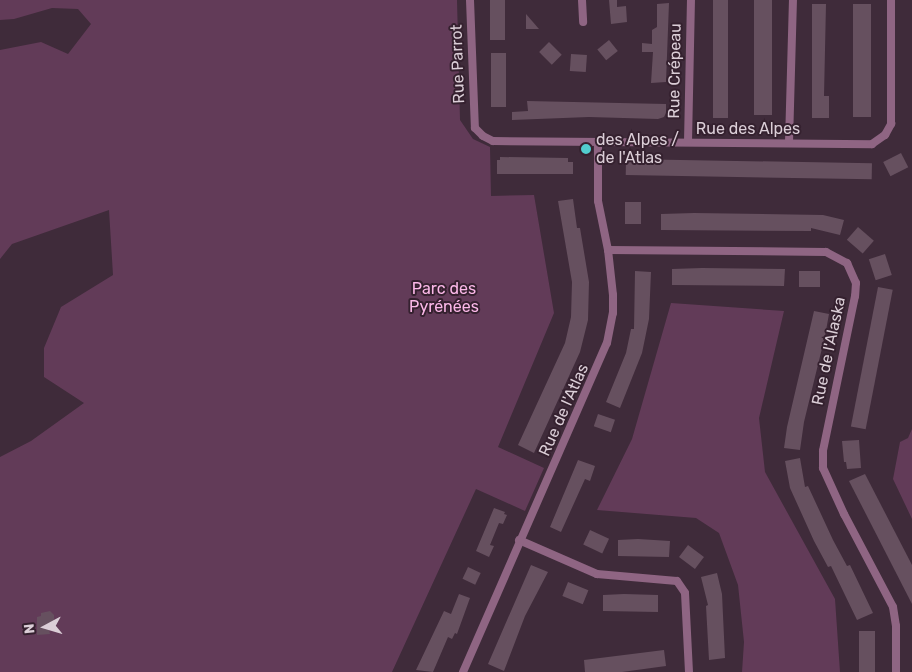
<!DOCTYPE html>
<meta charset="utf-8">
<style>
body{margin:0}
#map{position:relative;width:912px;height:672px;overflow:hidden;background:#3f2b3a;font-family:Rubik,sans-serif}
div>[style]{position:absolute}
[style*='--x']{left:calc(var(--x)*1px);top:calc(var(--y)*1px);width:calc(var(--w)*1px);rotate:calc(var(--a)*1deg)}
.green>*{inset:0;background:#623b58}
.building>*{inset:0;background:#66505f;transform-origin:0 0}
.street>*{height:8px;margin:-4px;padding:0 4px;transform-origin:4px;border-radius:4px;background:#8f6583}
.dots>*{width:14px;height:14px;translate:-50% -50%;box-sizing:border-box;border:2px solid #35212f;border-radius:50%}
span{translate:-50% -50%;white-space:nowrap;text-align:center;line-height:1.15;-webkit-text-stroke:4px #35212f;paint-order:stroke}
.street-label{font-size:16px;color:#dbced7}
.poi-label{font-size:16px;color:#dbced7}
.left{translate:0 -50%;text-align:left}
.park-label{font-size:16px;color:#fbb8e8}
.north{position:absolute;left:20px;top:602px;width:50px;height:50px;-webkit-text-stroke:4px #35212f;paint-order:stroke;rotate:264deg;font-size:14px;font-weight:700;line-height:20px;text-align:center;color:#dbced7}
.north::after{content:'';display:block;margin:auto;width:18px;height:22px;background:#dbced7;clip-path:polygon(50% 0,100% 100%,50% 72%,0 100%)}
</style>
<div id="map">
<div class="green">
<div style="clip-path:polygon(0 0,457px 0,460px 120px,473px 139px,490px 147px,491px 196px,534px 195px,554px 313px,498px 447px,544px 468px,525px 511px,476px 489px,392px 672px,0 672px,0 457px,31px 441px,84px 403px,44px 377px,44px 348px,61px 307px,113px 275px,109px 210px,12px 244px,0 259px,0 50px,41px 42px,68px 54px,91px 24px,78px 9px,52px 8px,14px 19px,0 20px)"></div>
<div style="clip-path:polygon(671px 303px,784px 311px,759px 418px,765px 472px,835px 599px,840px 672px,742px 672px,744px 642px,738px 585px,719px 533px,696px 518px,597px 510px,632px 439px)"></div>
<div style="clip-path:polygon(912px 429px,912px 519px,893px 479px,900px 442px,908px 438px)"></div>
</div>
<div class="building">
<div style="left:490px;top:0;width:15px;height:40px"></div>
<div style="clip-path:polygon(609px 0,617px 0,617px 7px,626px 6px,627px 22px,611px 24px)"></div>
<div style="left:713px;top:0;width:15px;height:118px"></div>
<div style="left:754px;top:0;width:18px;height:115px"></div>
<div style="clip-path:polygon(669px 3px,666px 82px,651px 83px,653px 52px,642px 52px,642px 43px,652px 44px,652px 30px,657px 27px,657px 4px)"></div>
<div style="clip-path:polygon(812px 4px,826px 4px,824px 96px,829px 96px,829px 118px,812px 118px)"></div>
<div style="left:871px;top:4px;width:113px;height:18px;rotate:90deg"></div>
<div style="clip-path:polygon(526px 14px,539px 29px,526px 29px)"></div>
<div style="left:609px;top:40px;width:14px;height:15px;rotate:51deg"></div>
<div style="left:549px;top:42px;width:18px;height:14px;rotate:45deg"></div>
<div style="left:491px;top:53px;width:15px;height:54px"></div>
<div style="left:571px;top:54px;width:16px;height:17px;rotate:4deg"></div>
<div style="clip-path:polygon(527px 101px,666px 104px,666px 113px,664px 117px,658px 119px,589px 117px,512px 120px,512px 112px,528px 111px)"></div>
<div style="left:901px;top:153px;width:16px;height:20px;rotate:63deg"></div>
<div style="clip-path:polygon(500px 157px,568px 158px,568px 162px,573px 162px,573px 174px,497px 174px,497px 160px,500px 160px)"></div>
<div style="left:626px;top:159px;width:246px;height:16px;rotate:1deg"></div>
<div style="clip-path:polygon(573px 199px,577px 228px,580px 228px,589px 282px,588px 320px,580px 352px,534px 453px,518px 445px,565px 343px,571px 317px,572px 282px,558px 201px)"></div>
<div style="left:625px;top:202px;width:16px;height:22px"></div>
<div style="clip-path:polygon(694px 213px,823px 215px,844px 220px,840px 235px,811px 228px,811px 231px,661px 230px,661px 214px)"></div>
<div style="left:858px;top:227px;width:21px;height:17px;rotate:41deg"></div>
<div style="left:885px;top:254px;width:22px;height:17px;rotate:72deg"></div>
<div style="clip-path:polygon(702px 268px,785px 269px,784px 286px,672px 285px,672px 269px)"></div>
<div style="clip-path:polygon(635px 271px,651px 272px,649px 319px,642px 353px,620px 408px,606px 402px,626px 353px,631px 329px,634px 329px)"></div>
<div style="left:799px;top:271px;width:21px;height:16px"></div>
<div style="left:878px;top:287px;width:15px;height:142px;rotate:11deg"></div>
<div style="clip-path:polygon(814px 311px,829px 314px,825px 336px,804px 422px,800px 450px,784px 448px,787px 427px)"></div>
<div style="left:598px;top:414px;width:18px;height:13px;rotate:19deg"></div>
<div style="clip-path:polygon(859px 440px,861px 468px,847px 469px,846px 462px,844px 462px,842px 441px)"></div>
<div style="clip-path:polygon(800px 458px,805px 487px,808px 486px,833px 540px,847px 566px,850px 565px,873px 613px,857px 620px,831px 566px,828px 567px,814px 541px,790px 488px,785px 461px)"></div>
<div style="clip-path:polygon(578px 460px,595px 466px,590px 481px,585px 479px,561px 532px,550px 527px)"></div>
<div style="clip-path:polygon(865px 474px,912px 565px,912px 604px,849px 481px)"></div>
<div style="clip-path:polygon(494px 508px,505px 512px,504px 514px,507px 515px,503px 524px,499px 523px,490px 545px,494px 546px,489px 557px,476px 551px)"></div>
<div style="left:590px;top:530px;width:21px;height:16px;rotate:25deg"></div>
<div style="clip-path:polygon(638px 539px,670px 541px,669px 557px,618px 556px,618px 540px)"></div>
<div style="left:688px;top:545px;width:20px;height:15px;rotate:37deg"></div>
<div style="clip-path:polygon(531px 565px,548px 572px,525px 616px,504px 671px,488px 664px)"></div>
<div style="left:468px;top:567px;width:14px;height:13px;rotate:25deg"></div>
<div style="clip-path:polygon(717px 573px,722px 594px,725px 658px,709px 660px,706px 606px,708px 605px,701px 577px)"></div>
<div style="left:568px;top:582px;width:22px;height:15px;rotate:22deg"></div>
<div style="clip-path:polygon(459px 594px,470px 598px,457px 634px,455px 633px,452px 639px,448px 637px,433px 672px,416px 670px,444px 611px,451px 614px)"></div>
<div style="clip-path:polygon(624px 594px,658px 595px,658px 612px,603px 611px,603px 595px)"></div>
<div style="clip-path:polygon(50px 611px,54px 615px,54px 630px,49px 630px,50px 634px,37px 635px,37px 617px,41px 616px,41px 613px)"></div>
<div style="left:859px;top:631px;width:16px;height:41px"></div>
<div style="clip-path:polygon(664px 650px,666px 666px,622px 672px,585px 672px,584px 660px)"></div>
</div>
<div class="street">
<div style="--x:470;--y:0;--w:128;--a:87.8"></div>
<div style="--x:475;--y:128;--w:11;--a:45"></div>
<div style="--x:483;--y:136;--w:11;--a:27"></div>
<div style="--x:493;--y:141;--w:379;--a:0.5"></div>
<div style="--x:872;--y:144;--w:16;--a:-35"></div>
<div style="--x:885;--y:135;--w:13;--a:-61"></div>
<div style="--x:891;--y:124;--w:124;--a:-90"></div>
<div style="--x:582;--y:0;--w:22;--a:87"></div>
<div style="--x:688;--y:142;--w:142;--a:-88.8"></div>
<div style="--x:789;--y:142;--w:142;--a:-88.4"></div>
<div style="--x:608;--y:250;--w:218;--a:0.5"></div>
<div style="--x:826;--y:252;--w:24;--a:28"></div>
<div style="--x:847;--y:263;--w:22;--a:66"></div>
<div style="--x:856;--y:283;--w:13;--a:94"></div>
<div style="--x:855;--y:296;--w:158;--a:101.7"></div>
<div style="--x:823;--y:451;--w:17;--a:90"></div>
<div style="--x:823;--y:468;--w:51;--a:65.5"></div>
<div style="--x:844;--y:514;--w:105;--a:62.2"></div>
<div style="--x:893;--y:607;--w:19;--a:81"></div>
<div style="--x:896;--y:626;--w:46;--a:90"></div>
<div style="--x:519;--y:540;--w:85;--a:23.6"></div>
<div style="--x:597;--y:574;--w:80;--a:5"></div>
<div style="--x:677;--y:581;--w:14;--a:56"></div>
<div style="--x:685;--y:593;--w:79;--a:87.1"></div>
<div style="--x:463;--y:672;--w:359;--a:-66.4"></div>
<div style="--x:607;--y:343;--w:31;--a:-79"></div>
<div style="--x:613;--y:313;--w:18;--a:-90"></div>
<div style="--x:613;--y:295;--w:45;--a:-96.3"></div>
<div style="--x:608;--y:250;--w:50;--a:-101.5"></div>
<div style="--x:598;--y:201;--w:58;--a:-90"></div>
</div>
<div class="dots">
<div style="left:586px;top:149px;background:#52cdce"></div>
</div>
<div class="street-label">
<span style="left:458px;top:64px;rotate:-92deg">Rue Parrot</span>
<span style="left:675px;top:71px;rotate:-89deg">Rue Crépeau</span>
<span style="left:748px;top:129px">Rue des Alpes</span>
<span style="left:829px;top:351px;rotate:-78deg">Rue de l'Alaska</span>
<span style="left:564px;top:410px;rotate:-66deg">Rue de l'Atlas</span>
</div>
<div class="poi-label">
<span class="left" style="left:596px;top:149px">des Alpes /<br>de l'Atlas</span>
</div>
<div class="park-label">
<span style="left:444px;top:298px">Parc des<br>Pyrénées</span>
</div>
<div class="north">N</div>
</div>
